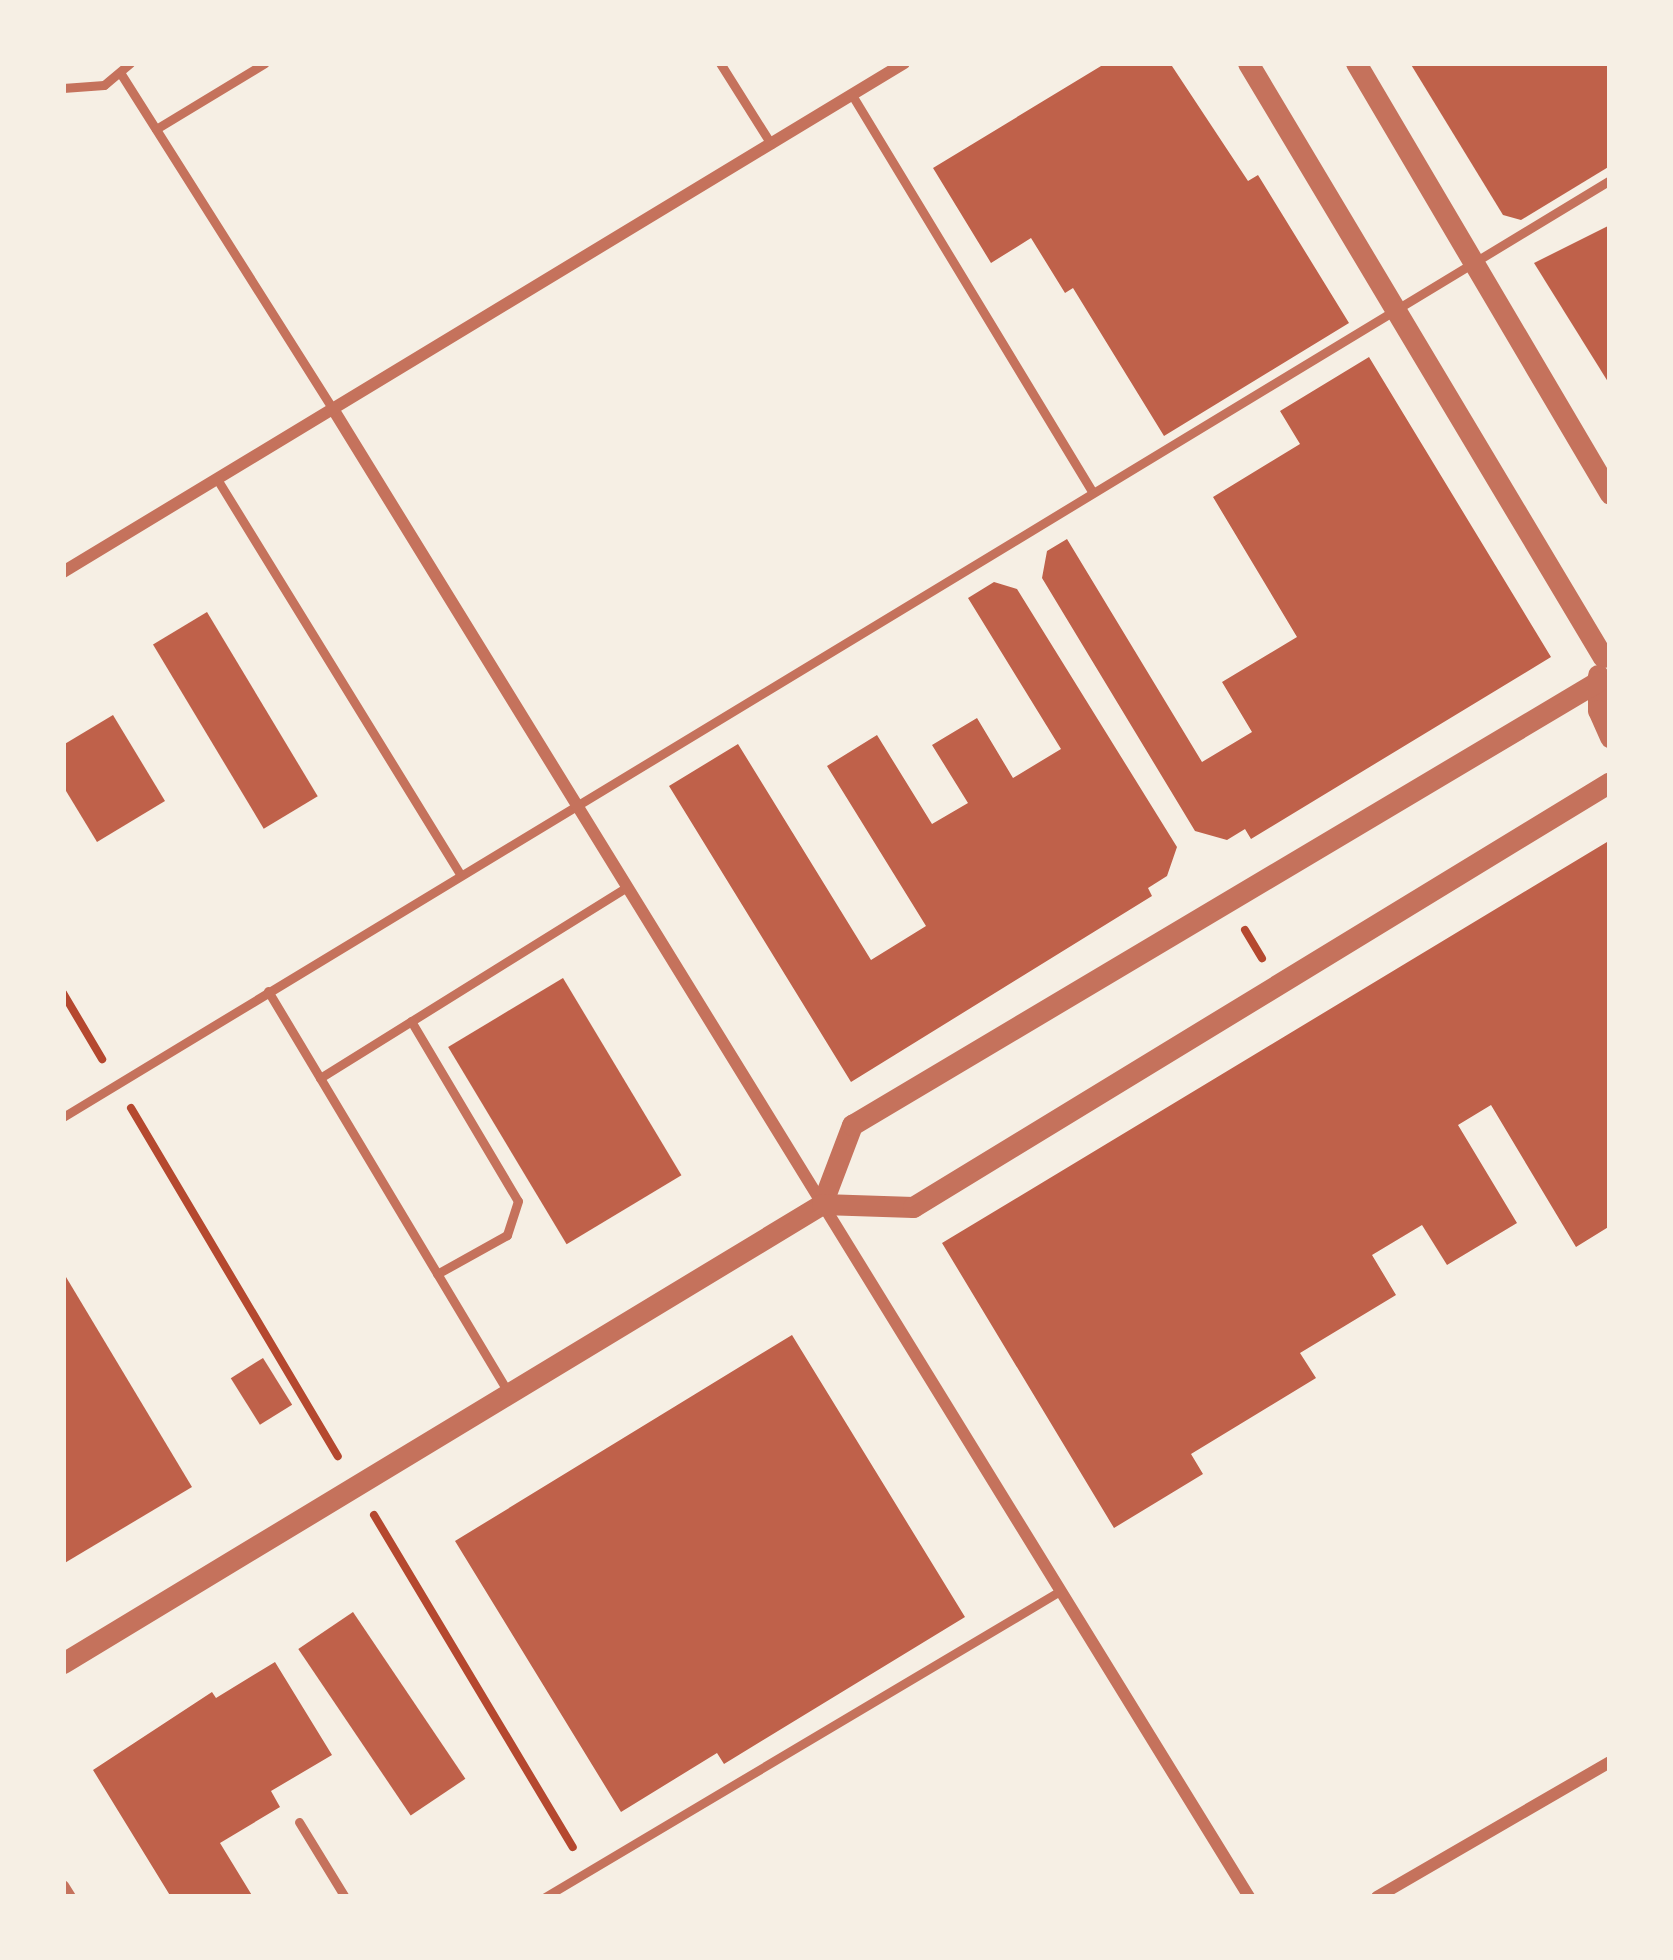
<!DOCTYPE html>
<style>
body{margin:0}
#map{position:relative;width:1673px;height:1960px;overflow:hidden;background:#f6efe4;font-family:"IBM Plex Sans",sans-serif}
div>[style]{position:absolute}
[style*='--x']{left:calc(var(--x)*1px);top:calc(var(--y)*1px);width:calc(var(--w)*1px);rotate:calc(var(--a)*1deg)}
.building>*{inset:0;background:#bf614a;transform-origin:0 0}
.path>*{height:8px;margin:-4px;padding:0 4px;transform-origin:4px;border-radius:4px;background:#b5482f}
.service>*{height:9px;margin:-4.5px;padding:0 4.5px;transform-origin:4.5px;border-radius:4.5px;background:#c5725c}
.minor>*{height:12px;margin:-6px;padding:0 6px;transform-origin:6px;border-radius:6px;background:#c5725c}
.tertiary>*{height:21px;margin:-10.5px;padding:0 10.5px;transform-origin:10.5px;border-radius:10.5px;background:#c5725c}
span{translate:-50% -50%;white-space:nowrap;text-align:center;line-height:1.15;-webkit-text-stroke:12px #f6efe4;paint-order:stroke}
.frame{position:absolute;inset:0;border:66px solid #f6efe4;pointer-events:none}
</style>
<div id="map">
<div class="building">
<div style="clip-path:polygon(1106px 63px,1170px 63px,1248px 181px,1258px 175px,1349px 323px,1164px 436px,1073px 288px,1065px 293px,1031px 238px,991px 263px,933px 168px)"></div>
<div style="clip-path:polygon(1410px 63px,1610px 63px,1610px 166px,1521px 220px,1503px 215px)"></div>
<div style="clip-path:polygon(1610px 225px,1610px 385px,1534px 263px)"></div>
<div style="clip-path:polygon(1369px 357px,1551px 657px,1251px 839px,1245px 829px,1227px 840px,1195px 831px,1042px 578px,1047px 551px,1067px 539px,1202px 762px,1252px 732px,1222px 682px,1297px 637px,1213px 497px,1300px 444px,1280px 411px)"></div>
<div style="clip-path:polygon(994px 582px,1017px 589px,1177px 847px,1167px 876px,1148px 888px,1152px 896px,851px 1082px,669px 786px,738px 744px,871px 960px,926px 926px,827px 766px,877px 735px,932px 824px,968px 803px,932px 745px,977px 718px,1013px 778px,1061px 749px,968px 598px)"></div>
<div style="left:207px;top:612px;width:215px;height:63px;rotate:59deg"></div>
<div style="clip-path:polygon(113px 715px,165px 801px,97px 842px,63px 786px,63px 745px)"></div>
<div style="clip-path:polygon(1607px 842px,1610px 1226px,1576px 1247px,1491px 1105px,1458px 1125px,1517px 1223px,1447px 1265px,1422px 1225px,1372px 1255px,1396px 1295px,1300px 1353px,1316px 1378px,1191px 1454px,1203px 1474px,1114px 1528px,942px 1243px)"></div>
<div style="left:563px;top:978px;width:230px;height:134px;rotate:59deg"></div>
<div style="clip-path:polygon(63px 1272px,192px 1487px,63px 1564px)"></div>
<div style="clip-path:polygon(792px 1335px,965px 1617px,724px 1764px,717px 1753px,621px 1812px,455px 1541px)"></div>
<div style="left:263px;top:1358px;width:55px;height:38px;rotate:58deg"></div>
<div style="left:353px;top:1612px;width:201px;height:66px;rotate:56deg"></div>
<div style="clip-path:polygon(275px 1662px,332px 1755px,271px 1791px,280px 1807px,220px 1843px,253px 1897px,171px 1897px,93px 1770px,212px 1692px,216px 1698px)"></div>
</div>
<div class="path">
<div style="--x:1245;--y:930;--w:33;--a:59"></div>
<div style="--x:63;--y:993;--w:77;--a:59.4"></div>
<div style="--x:131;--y:1108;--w:405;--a:59.3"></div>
<div style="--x:374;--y:1515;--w:387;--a:59.1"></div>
</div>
<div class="service">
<div style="--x:720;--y:63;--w:96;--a:57.8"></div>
<div style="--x:121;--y:74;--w:396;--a:57.7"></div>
<div style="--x:63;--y:88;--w:41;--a:-4.2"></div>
<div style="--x:104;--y:85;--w:34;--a:-40"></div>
<div style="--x:852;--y:95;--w:464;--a:58.8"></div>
<div style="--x:156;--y:129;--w:127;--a:-31.2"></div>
<div style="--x:217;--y:479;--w:462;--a:58.4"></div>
<div style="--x:268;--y:991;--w:470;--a:59.1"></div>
<div style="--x:411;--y:1021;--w:209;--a:59.3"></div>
<div style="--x:518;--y:1201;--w:36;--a:108"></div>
<div style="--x:507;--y:1235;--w:80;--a:150.9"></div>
<div style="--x:320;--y:1078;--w:362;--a:-31.9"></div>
<div style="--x:63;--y:1117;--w:1809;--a:-31.2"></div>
<div style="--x:299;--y:1822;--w:88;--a:58.5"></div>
<div style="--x:545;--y:1897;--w:599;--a:-30.72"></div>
</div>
<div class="minor">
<div style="--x:333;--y:409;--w:1747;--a:58.38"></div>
<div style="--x:63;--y:572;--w:983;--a:-31.18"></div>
<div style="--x:63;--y:1886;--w:13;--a:58"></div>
<div style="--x:1377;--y:1897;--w:269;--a:-30.1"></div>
</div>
<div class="tertiary">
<div style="--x:1248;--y:63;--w:692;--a:59.14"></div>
<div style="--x:1356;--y:63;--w:500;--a:59.49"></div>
<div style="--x:1598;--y:675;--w:35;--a:90"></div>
<div style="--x:1598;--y:710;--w:30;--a:66"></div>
<div style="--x:822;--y:1204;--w:85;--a:-69.2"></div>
<div style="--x:852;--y:1125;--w:867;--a:-30.74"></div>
<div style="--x:63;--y:1663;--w:887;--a:-31.16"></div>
<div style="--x:822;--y:1204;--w:91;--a:1.9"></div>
<div style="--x:913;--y:1207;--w:816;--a:-31.37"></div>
</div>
<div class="frame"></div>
</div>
